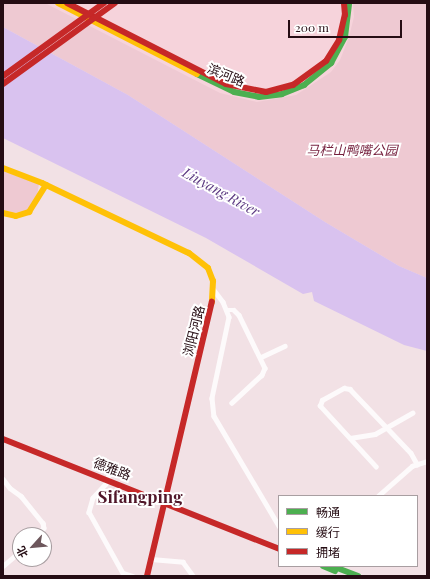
<!DOCTYPE html>
<meta charset="utf-8">
<style>
body{margin:0}
#map{position:relative;width:430px;height:579px;overflow:hidden;background:#f2e1e5;font-family:"Playfair Display","Noto Sans SC",serif}
div>[style]{position:absolute}
[style*='--x']{left:calc(var(--x)*1px);top:calc(var(--y)*1px);width:calc(var(--w)*1px);rotate:calc(var(--a)*1deg)}
.built>*{inset:0;background:#f6d3db}
.green>*{inset:0;background:#eec9d2}
.water>*{inset:0;background:#d9c2ef}
.street>*{height:4.5px;margin:-2.25px;padding:0 2.25px;transform-origin:2.25px;border-radius:2.25px;background:#fdfafb}
.fast>*{height:6px;margin:-3px;padding:0 3px;transform-origin:3px;border-radius:3px;background:#4caf50}
.slow>*{height:6px;margin:-3px;padding:0 3px;transform-origin:3px;border-radius:3px;background:#ffc107}
.jam>*{height:6px;margin:-3px;padding:0 3px;transform-origin:3px;border-radius:3px;background:#c62828}
span{translate:-50% -50%;white-space:nowrap;text-align:center;line-height:1.15;-webkit-text-stroke:4px #fff;paint-order:stroke}
.street-label{font-size:13px;color:#250c13}
.park-label{font-size:13px;color:#751f3d;font-style:italic}
.water-label{font-size:14px;color:#5a3780;font-style:italic}
.district-label{font-size:17px;color:#501629;font-weight:700}
.frame{position:absolute;inset:0;border:4px solid #250c13;pointer-events:none}
.legend{position:absolute;left:278px;top:495px;width:140px;height:72px;box-sizing:border-box;background:#fff;border:1px solid #a89ea1;margin:0;padding:5px 7px;list-style:none;font-size:12px;color:#250c13}
.legend li{display:flex;align-items:center;gap:8px;height:20px}
.legend b{width:20px;border:1px solid #a89ea1}
.north{position:absolute;left:12px;top:527px;width:40px;height:40px;box-sizing:border-box;background:#fff;border:1px solid #a89ea1;border-radius:50%;rotate:243deg;font-size:11px;font-weight:700;line-height:16px;text-align:center;color:#250c13}
.north::after{content:'';display:block;margin:auto;width:14px;height:18px;background:#6d575c;clip-path:polygon(50% 0,100% 100%,50% 72%,0 100%)}
.scale{position:absolute;left:288px;top:20px;width:114px;height:18px;box-sizing:border-box;border:2px solid #250c13;border-top:0;padding-left:5px;font-size:12px;line-height:14px;white-space:nowrap;color:#250c13;-webkit-text-stroke:3px #fff;paint-order:stroke}
</style>
<div id="map">
<div class="built">
<div style="clip-path:polygon(3px 3px,427px 3px,427px 278px,399px 266px,325px 222px,128px 95px,3px 27px)"></div>
</div>
<div class="green">
<div style="clip-path:polygon(3px 3px,45px 3px,220px 93px,257px 102px,296px 95px,331px 72px,340px 60px,349px 37px,354px 17px,353px 3px,427px 3px,427px 278px,399px 266px,325px 222px,128px 95px,3px 27px)"></div>
<div style="clip-path:polygon(3px 171px,39px 184px,37px 196px,29px 209px,21px 214px,3px 210px)"></div>
</div>
<div class="water">
<div style="clip-path:polygon(3px 27px,128px 95px,325px 222px,399px 266px,427px 278px,427px 351px,404px 345px,314px 301px,312px 292px,303px 294px,206px 238px,3px 138px)"></div>
</div>
<div class="street">
<div style="--x:214;--y:290;--w:15;--a:53"></div>
<div style="--x:223;--y:302;--w:16;--a:68"></div>
<div style="--x:229;--y:317;--w:83;--a:101.9"></div>
<div style="--x:212;--y:398;--w:18;--a:84"></div>
<div style="--x:214;--y:416;--w:128;--a:59.4"></div>
<div style="--x:227;--y:310;--w:7;--a:0"></div>
<div style="--x:234;--y:310;--w:7;--a:45"></div>
<div style="--x:239;--y:315;--w:59;--a:63.9"></div>
<div style="--x:265;--y:368;--w:8;--a:113"></div>
<div style="--x:262;--y:375;--w:41;--a:137"></div>
<div style="--x:261;--y:357;--w:26;--a:-25"></div>
<div style="--x:350;--y:438;--w:25;--a:-9"></div>
<div style="--x:375;--y:434;--w:43;--a:-29.6"></div>
<div style="--x:376;--y:467;--w:83;--a:-132.6"></div>
<div style="--x:320;--y:406;--w:6;--a:-72"></div>
<div style="--x:322;--y:400;--w:25;--a:-29"></div>
<div style="--x:344;--y:388;--w:6;--a:9"></div>
<div style="--x:350;--y:389;--w:88;--a:46.4"></div>
<div style="--x:411;--y:453;--w:13;--a:61"></div>
<div style="--x:109;--y:475;--w:9;--a:108"></div>
<div style="--x:106;--y:484;--w:19;--a:133"></div>
<div style="--x:93;--y:498;--w:15;--a:106"></div>
<div style="--x:89;--y:512;--w:70;--a:60.9"></div>
<div style="--x:123;--y:573;--w:10;--a:17"></div>
<div style="--x:3;--y:479;--w:11;--a:52"></div>
<div style="--x:10;--y:488;--w:14;--a:36"></div>
<div style="--x:21;--y:496;--w:35;--a:51"></div>
<div style="--x:43;--y:523;--w:5;--a:79"></div>
<div style="--x:44;--y:528;--w:9;--a:131"></div>
<div style="--x:378;--y:496;--w:45;--a:-41.4"></div>
<div style="--x:412;--y:466;--w:16;--a:-18"></div>
<div style="--x:151;--y:559;--w:32;--a:5"></div>
<div style="--x:183;--y:562;--w:17;--a:54"></div>
<div style="--x:3;--y:566;--w:23;--a:-41"></div>
</div>
<div class="fast">
<div style="--x:197;--y:74;--w:41;--a:25.9"></div>
<div style="--x:234;--y:92;--w:25;--a:11"></div>
<div style="--x:259;--y:97;--w:23;--a:-7"></div>
<div style="--x:282;--y:94;--w:24;--a:-22"></div>
<div style="--x:304;--y:85;--w:35;--a:-39"></div>
<div style="--x:331;--y:63;--w:30;--a:-62"></div>
<div style="--x:345;--y:37;--w:34;--a:-83"></div>
<div style="--x:323;--y:566;--w:13;--a:23"></div>
<div style="--x:332;--y:566;--w:28;--a:21"></div>
</div>
<div class="slow">
<div style="--x:58;--y:3;--w:156;--a:27.1"></div>
<div style="--x:3;--y:168;--w:42;--a:21"></div>
<div style="--x:42;--y:183;--w:163;--a:25.5"></div>
<div style="--x:189;--y:253;--w:24;--a:38"></div>
<div style="--x:208;--y:268;--w:14;--a:69"></div>
<div style="--x:213;--y:281;--w:21;--a:93"></div>
<div style="--x:3;--y:213;--w:13;--a:13"></div>
<div style="--x:16;--y:216;--w:14;--a:-17"></div>
<div style="--x:29;--y:212;--w:32;--a:-58"></div>
</div>
<div class="jam">
<div style="--x:67;--y:3;--w:178;--a:27"></div>
<div style="--x:226;--y:84;--w:41;--a:11.3"></div>
<div style="--x:266;--y:92;--w:28;--a:-15"></div>
<div style="--x:293;--y:85;--w:41;--a:-36"></div>
<div style="--x:326;--y:61;--w:25;--a:-58"></div>
<div style="--x:339;--y:40;--w:26;--a:-77"></div>
<div style="--x:345;--y:15;--w:12;--a:-95"></div>
<div style="--x:3;--y:76;--w:125;--a:-35.9"></div>
<div style="--x:3;--y:84;--w:138;--a:-35.9"></div>
<div style="--x:3;--y:439;--w:297;--a:21.7"></div>
<div style="--x:147;--y:576;--w:282;--a:-76.7"></div>
</div>
<div class="street-label">
<span style="left:226px;top:75px;rotate:22deg">滨河路</span>
<span style="left:194px;top:331px;rotate:-76deg">浏阳河路</span>
<span style="left:112px;top:469px;rotate:21deg">德雅路</span>
</div>
<div class="park-label">
<span style="left:352px;top:150px">马栏山鸭嘴公园</span>
</div>
<div class="water-label">
<span style="left:221px;top:192px;rotate:29deg">Liuyang River</span>
</div>
<div class="district-label">
<span style="left:140px;top:497px">Sifangping</span>
</div>
<div class="frame"></div>
<ul class="legend">
<li><b style="height:5px;background:#4caf50"></b>畅通</li>
<li><b style="height:5px;background:#ffc107"></b>缓行</li>
<li><b style="height:5px;background:#c62828"></b>拥堵</li>
</ul>
<div class="north">北</div>
<div class="scale">200 m</div>
</div>
